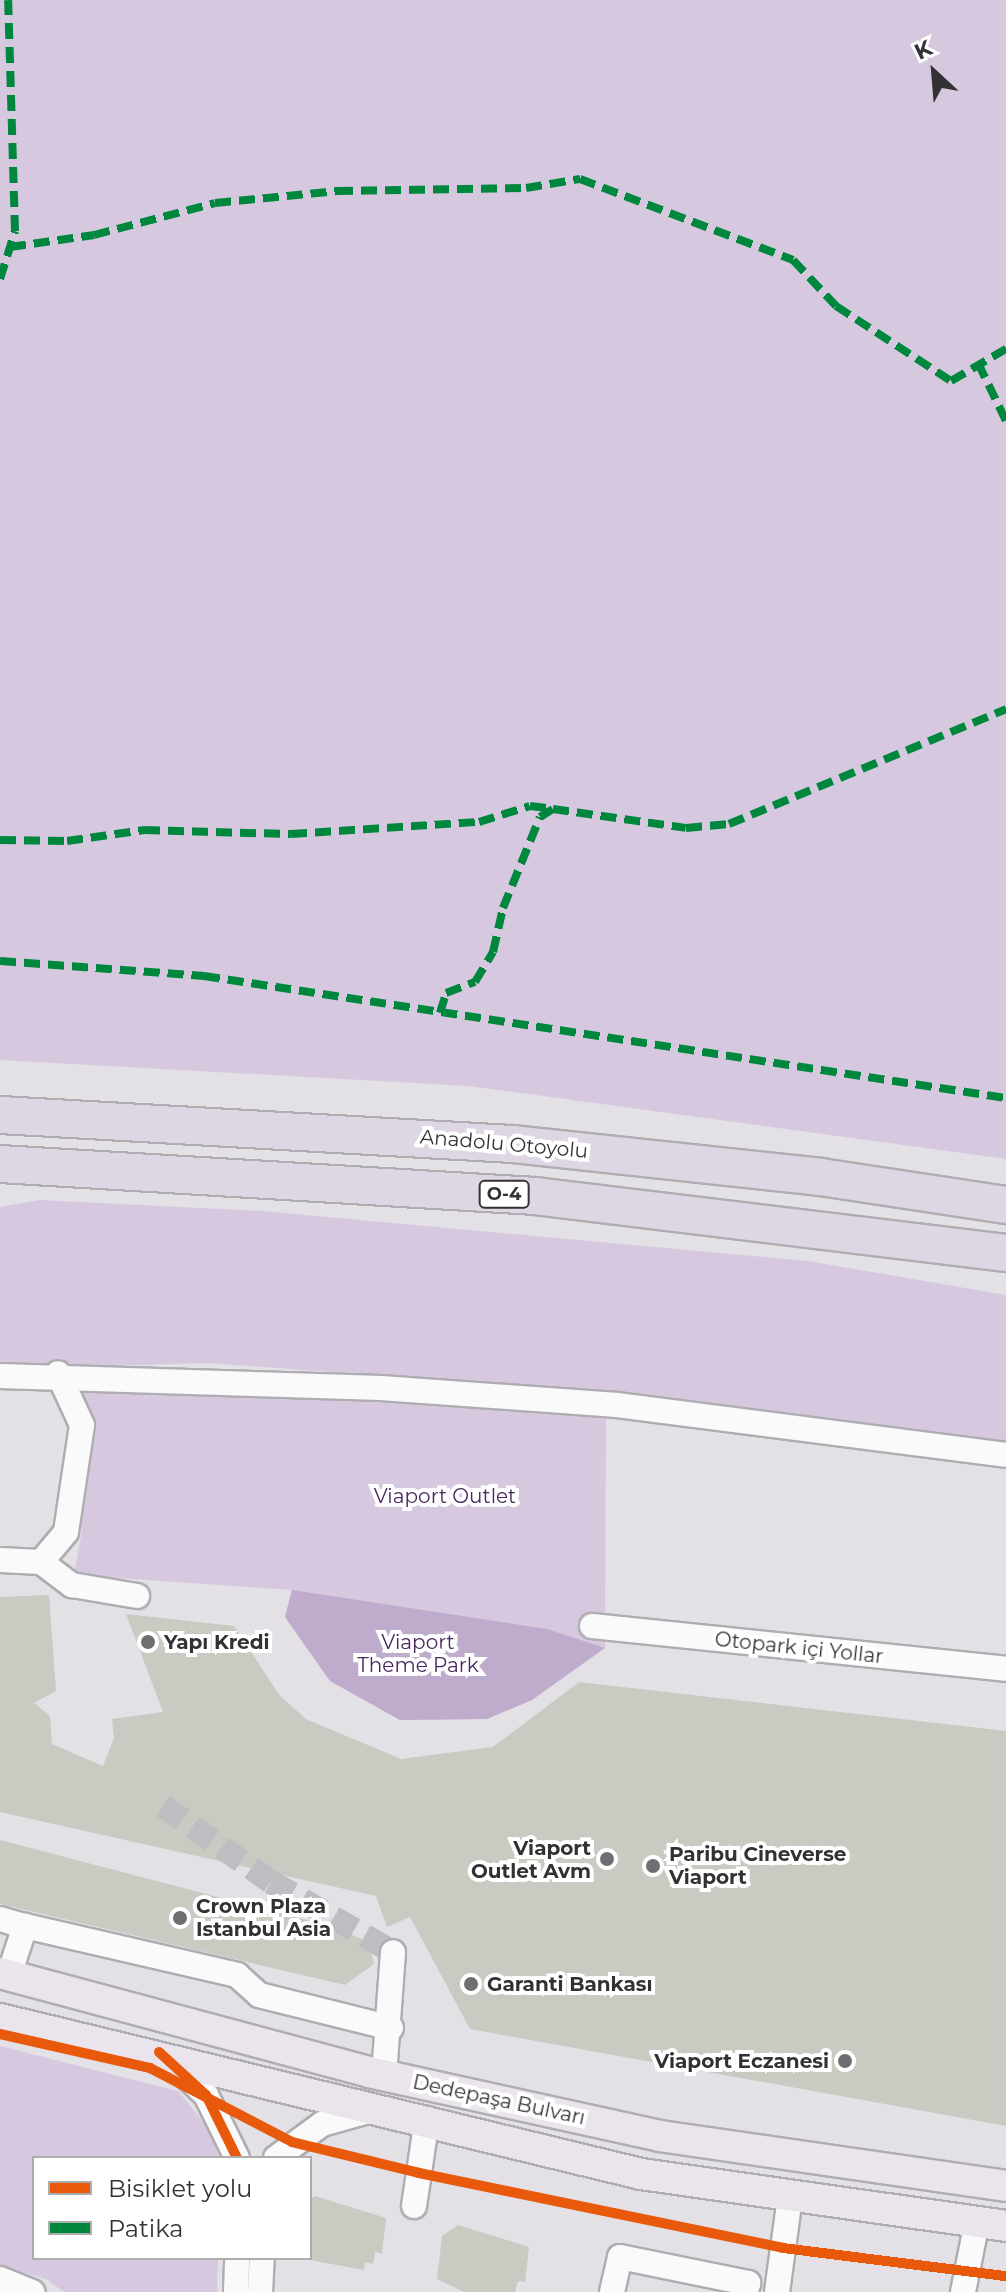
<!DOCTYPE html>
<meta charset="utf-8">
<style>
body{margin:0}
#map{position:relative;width:1006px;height:2292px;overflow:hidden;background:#e3e0e6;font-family:Montserrat,sans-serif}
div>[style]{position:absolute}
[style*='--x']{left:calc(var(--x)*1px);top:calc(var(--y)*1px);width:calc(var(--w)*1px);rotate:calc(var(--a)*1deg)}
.green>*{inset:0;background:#d6c9df}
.water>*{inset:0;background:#bfaccd}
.building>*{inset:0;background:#cacac3}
.minor-tunnel>*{height:24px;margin-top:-12px;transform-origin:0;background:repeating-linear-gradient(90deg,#c0bdc2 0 24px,transparent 0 36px)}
.roads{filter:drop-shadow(2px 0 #afadb1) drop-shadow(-2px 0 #afadb1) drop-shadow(0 2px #afadb1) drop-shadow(0 -2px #afadb1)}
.minor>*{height:24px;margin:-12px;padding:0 12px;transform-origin:12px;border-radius:12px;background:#fbfafb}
.major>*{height:30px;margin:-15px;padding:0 15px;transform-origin:15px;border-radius:15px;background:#eae4ed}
.highway>*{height:36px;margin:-18px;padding:0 18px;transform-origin:18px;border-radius:18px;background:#ded7e3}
.quiet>*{height:8px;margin-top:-4px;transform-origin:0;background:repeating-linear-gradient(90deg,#00873e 0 16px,transparent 0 24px)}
.cycleway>*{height:10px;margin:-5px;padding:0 5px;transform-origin:5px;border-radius:5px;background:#e8590c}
.dots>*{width:22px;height:22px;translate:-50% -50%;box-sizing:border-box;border:4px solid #fff;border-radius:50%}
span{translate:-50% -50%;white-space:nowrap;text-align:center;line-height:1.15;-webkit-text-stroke:8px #fff;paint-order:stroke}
.shield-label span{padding:2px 6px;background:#fff;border:2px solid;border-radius:6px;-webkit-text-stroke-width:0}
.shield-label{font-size:18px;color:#333134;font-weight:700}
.street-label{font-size:20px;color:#333134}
.park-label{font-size:20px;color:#49275d}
.poi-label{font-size:20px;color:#333134;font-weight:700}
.left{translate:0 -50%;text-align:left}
.right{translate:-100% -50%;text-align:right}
.legend{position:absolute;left:32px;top:2156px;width:280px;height:104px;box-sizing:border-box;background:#fff;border:2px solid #adadae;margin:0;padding:10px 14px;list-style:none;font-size:24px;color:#333134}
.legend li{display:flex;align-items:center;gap:16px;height:40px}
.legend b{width:40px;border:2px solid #adadae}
.north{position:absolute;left:894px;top:32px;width:80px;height:80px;-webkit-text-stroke:6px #fff;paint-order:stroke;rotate:334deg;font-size:22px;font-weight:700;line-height:32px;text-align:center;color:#333134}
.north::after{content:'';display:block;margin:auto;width:28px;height:36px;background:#333134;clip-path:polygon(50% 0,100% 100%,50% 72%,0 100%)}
</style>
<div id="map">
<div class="green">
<div style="clip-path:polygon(0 0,1006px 0,1006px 1159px,469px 1086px,0 1060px)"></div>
<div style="clip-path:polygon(40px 1200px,262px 1211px,808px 1261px,1006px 1295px,1006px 1441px,616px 1393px,209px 1363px,0 1369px,0 1207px)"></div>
<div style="clip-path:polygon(68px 1389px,606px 1412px,605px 1648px,487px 1719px,400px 1720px,330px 1681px,285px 1617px,292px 1590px,74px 1575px,82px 1530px)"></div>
<div style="clip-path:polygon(0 2046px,178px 2091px,211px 2131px,219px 2158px,34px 2158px,34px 2258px,218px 2258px,217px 2292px,64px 2292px,46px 2279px,0 2266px)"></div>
</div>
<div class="water">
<div style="clip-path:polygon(292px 1590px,547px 1629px,605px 1648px,532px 1700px,487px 1719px,400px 1720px,330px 1681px,285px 1617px)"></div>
</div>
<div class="building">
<div style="clip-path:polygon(49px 1595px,56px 1691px,34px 1703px,50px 1716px,52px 1744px,103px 1766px,114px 1738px,112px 1719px,163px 1712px,126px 1614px,234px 1626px,280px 1696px,306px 1719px,401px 1759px,493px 1747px,579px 1682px,1006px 1731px,1006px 2126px,470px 2029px,410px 1917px,387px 1927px,376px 1896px,0 1812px,0 1597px)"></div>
<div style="clip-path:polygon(0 1840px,333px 1927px,369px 1942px,374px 1964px,345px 1985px,0 1904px)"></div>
<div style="clip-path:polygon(315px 2196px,386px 2218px,382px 2254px,375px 2252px,373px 2264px,365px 2262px,364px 2270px,310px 2260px,310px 2200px)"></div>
<div style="clip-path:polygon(458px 2225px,529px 2247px,525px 2282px,518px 2281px,515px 2292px,464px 2292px,437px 2279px,442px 2236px)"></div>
</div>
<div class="minor-tunnel">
<div style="--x:163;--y:1806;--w:132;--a:35.1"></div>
<div style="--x:271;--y:1882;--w:141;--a:29.8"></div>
</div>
<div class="roads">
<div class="minor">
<div style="--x:0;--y:1376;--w:381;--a:1.8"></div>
<div style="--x:381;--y:1388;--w:237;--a:4.1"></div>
<div style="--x:617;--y:1405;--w:392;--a:7.3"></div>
<div style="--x:0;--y:1560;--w:41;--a:2.8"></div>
<div style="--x:41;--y:1562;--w:39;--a:-50"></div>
<div style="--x:66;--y:1532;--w:108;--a:-81.5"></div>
<div style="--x:82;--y:1425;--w:57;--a:-114.8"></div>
<div style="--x:41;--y:1562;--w:39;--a:37"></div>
<div style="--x:72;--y:1585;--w:66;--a:9.6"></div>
<div style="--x:592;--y:1626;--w:416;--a:5.9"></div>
<div style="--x:0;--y:1919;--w:26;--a:16"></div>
<div style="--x:9;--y:1975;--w:52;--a:-71.9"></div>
<div style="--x:25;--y:1926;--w:218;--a:13"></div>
<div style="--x:237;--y:1975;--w:30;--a:42"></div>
<div style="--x:259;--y:1995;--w:136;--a:14"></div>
<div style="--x:170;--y:2061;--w:50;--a:43.4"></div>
<div style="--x:206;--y:2095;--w:70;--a:63.8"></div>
<div style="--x:384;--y:2075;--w:123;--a:-85.8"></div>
<div style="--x:276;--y:2158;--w:57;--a:-36.5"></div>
<div style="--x:322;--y:2124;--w:52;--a:-15.6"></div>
<div style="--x:414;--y:2206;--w:88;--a:-81.5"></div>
<div style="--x:0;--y:2279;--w:35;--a:22"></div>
<div style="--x:236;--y:2292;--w:34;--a:-88"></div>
<div style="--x:260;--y:2292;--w:34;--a:-87"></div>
<div style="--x:612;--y:2292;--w:36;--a:-77"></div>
<div style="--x:620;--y:2257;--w:131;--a:11.5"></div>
<div style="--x:748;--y:2283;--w:9;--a:103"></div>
<div style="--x:777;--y:2292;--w:96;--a:-82.2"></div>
<div style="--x:963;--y:2292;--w:71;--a:-78.7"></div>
</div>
<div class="major">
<div style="--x:0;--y:1973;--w:382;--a:15"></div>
<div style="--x:369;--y:2072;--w:298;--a:12.4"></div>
<div style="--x:660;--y:2136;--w:350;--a:8.2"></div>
<div style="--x:0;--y:2019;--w:659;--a:13.59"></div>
<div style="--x:641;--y:2174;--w:369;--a:8.1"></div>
</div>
<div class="highway">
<div style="--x:0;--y:1115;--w:514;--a:3.24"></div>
<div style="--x:513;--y:1144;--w:309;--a:6.1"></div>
<div style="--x:820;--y:1177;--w:188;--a:8.6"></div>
<div style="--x:0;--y:1164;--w:536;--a:3.42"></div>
<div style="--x:535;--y:1196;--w:474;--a:6.9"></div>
</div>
</div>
<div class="quiet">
<div style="--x:10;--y:247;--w:85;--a:-8.1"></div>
<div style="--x:94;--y:235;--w:125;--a:-14.8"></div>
<div style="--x:215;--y:203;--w:123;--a:-5.6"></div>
<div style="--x:337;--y:191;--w:189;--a:-0.9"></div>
<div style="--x:526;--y:188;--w:55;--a:-9.5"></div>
<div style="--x:580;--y:179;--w:228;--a:20.8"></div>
<div style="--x:793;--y:260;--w:63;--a:46.9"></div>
<div style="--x:836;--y:306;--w:137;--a:33.1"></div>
<div style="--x:951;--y:381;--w:64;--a:-30.2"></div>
<div style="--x:0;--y:279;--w:50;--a:-72.6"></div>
<div style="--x:15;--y:231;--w:231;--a:-91.7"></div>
<div style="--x:978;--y:363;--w:64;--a:64.2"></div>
<div style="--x:0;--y:840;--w:67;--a:0.9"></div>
<div style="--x:67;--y:841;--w:78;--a:-8.1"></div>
<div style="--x:144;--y:830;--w:147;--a:1.6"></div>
<div style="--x:291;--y:834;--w:188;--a:-3.7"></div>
<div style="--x:479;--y:822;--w:53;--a:-17.4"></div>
<div style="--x:530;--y:806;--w:23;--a:7"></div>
<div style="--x:0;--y:961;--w:205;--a:4.2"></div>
<div style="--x:204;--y:976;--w:811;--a:8.65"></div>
<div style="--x:440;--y:1013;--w:21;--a:-73"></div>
<div style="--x:446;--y:993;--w:31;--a:-21"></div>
<div style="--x:475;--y:982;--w:35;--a:-59"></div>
<div style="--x:493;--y:952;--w:45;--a:-77.2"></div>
<div style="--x:503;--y:908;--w:98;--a:-67.9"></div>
<div style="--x:540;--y:817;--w:15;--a:-32"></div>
<div style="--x:553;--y:809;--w:134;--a:8.1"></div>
<div style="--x:686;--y:828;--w:43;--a:-5.3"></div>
<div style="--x:729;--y:824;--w:300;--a:-22.5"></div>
</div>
<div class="cycleway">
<div style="--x:0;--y:2034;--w:154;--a:12.8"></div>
<div style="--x:150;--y:2068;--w:160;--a:27.5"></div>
<div style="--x:292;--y:2142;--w:131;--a:13.7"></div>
<div style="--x:419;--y:2173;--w:372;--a:11.6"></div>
<div style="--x:783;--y:2248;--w:225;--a:7.2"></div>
<div style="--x:159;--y:2052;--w:64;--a:42.5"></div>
<div style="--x:206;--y:2095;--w:70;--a:63.8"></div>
</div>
<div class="dots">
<div style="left:148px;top:1642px;background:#716e72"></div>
<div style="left:607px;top:1859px;background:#716e72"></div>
<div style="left:653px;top:1866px;background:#716e72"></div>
<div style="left:180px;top:1918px;background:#716e72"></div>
<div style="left:471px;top:1984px;background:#716e72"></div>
<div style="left:845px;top:2061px;background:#716e72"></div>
</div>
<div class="shield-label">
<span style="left:504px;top:1194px">O-4</span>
</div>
<div class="street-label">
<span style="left:504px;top:1144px;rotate:5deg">Anadolu Otoyolu</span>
<span style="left:799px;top:1648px;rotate:6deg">Otopark içi Yollar</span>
<span style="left:499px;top:2100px;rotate:12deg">Dedepaşa Bulvarı</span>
</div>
<div class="park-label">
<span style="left:445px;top:1496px">Viaport Outlet</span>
<span style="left:418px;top:1654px">Viaport<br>Theme Park</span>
</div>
<div class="poi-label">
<span class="left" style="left:164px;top:1642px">Yapı Kredi</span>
<span class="right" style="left:591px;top:1860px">Viaport<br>Outlet Avm</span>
<span class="left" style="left:669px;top:1866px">Paribu Cineverse<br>Viaport</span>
<span class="left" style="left:196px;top:1918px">Crown Plaza<br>Istanbul Asia</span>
<span class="left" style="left:487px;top:1984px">Garanti Bankası</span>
<span class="right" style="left:829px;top:2061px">Viaport Eczanesi</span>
</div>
<ul class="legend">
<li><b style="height:10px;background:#e8590c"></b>Bisiklet yolu</li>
<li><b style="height:10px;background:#00873e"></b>Patika</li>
</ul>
<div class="north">K</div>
</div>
